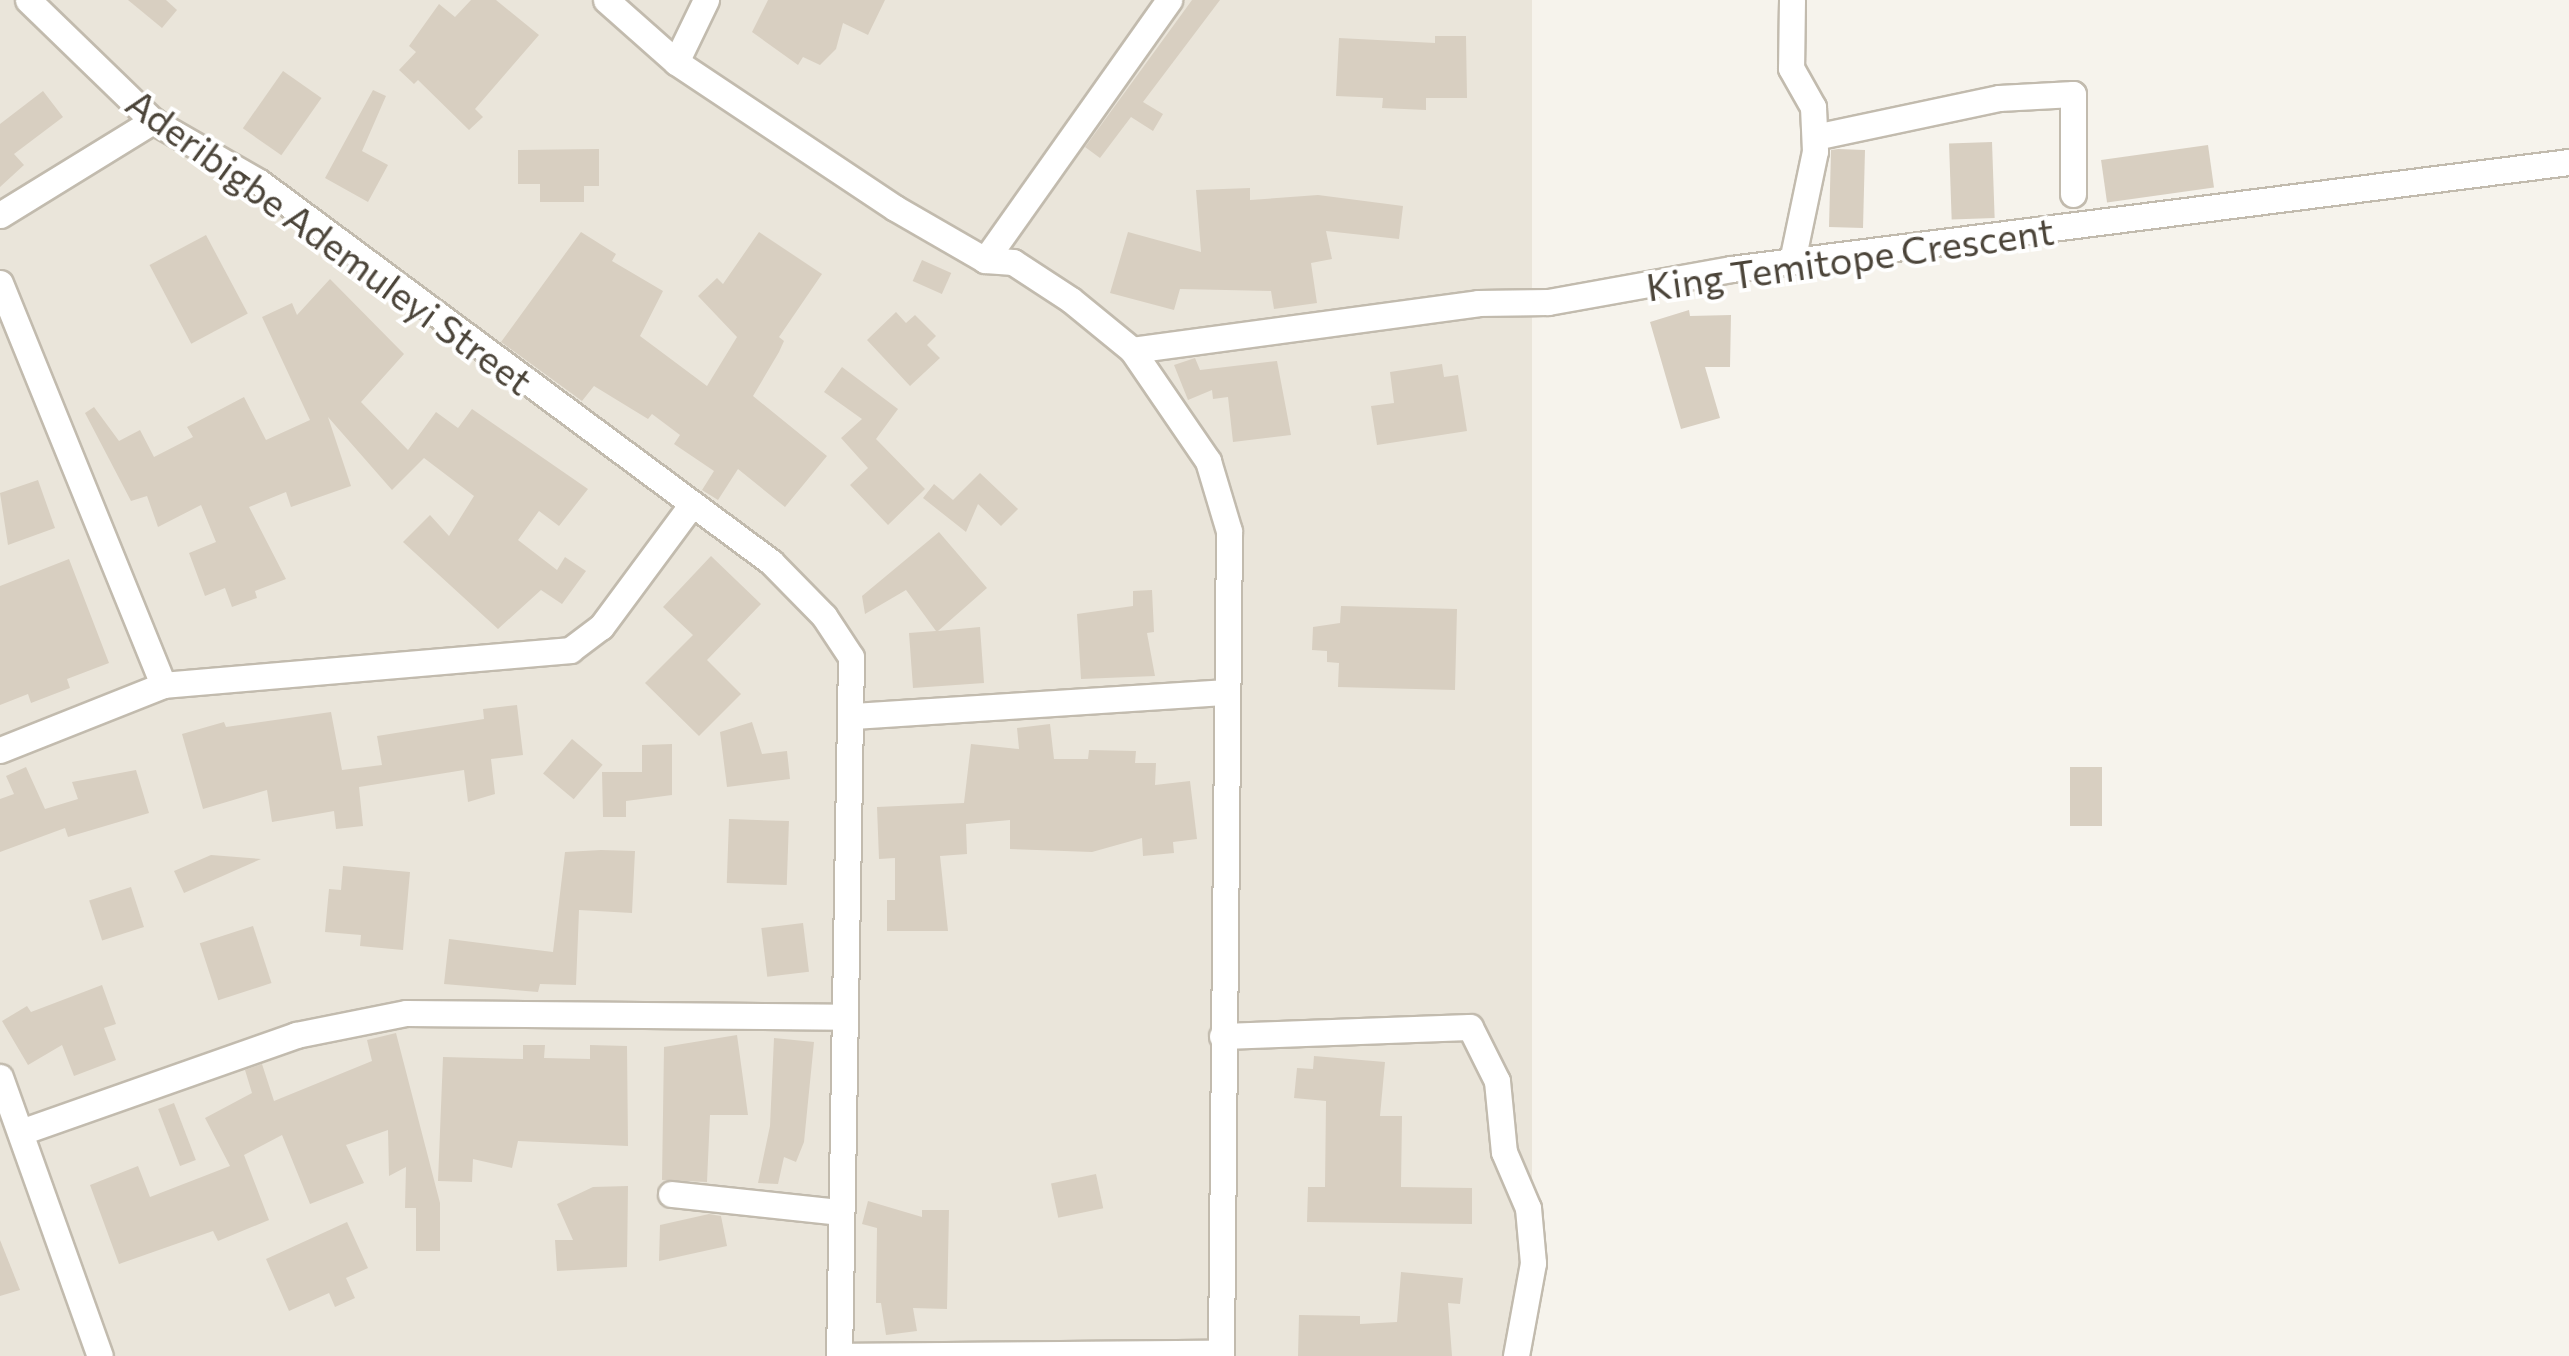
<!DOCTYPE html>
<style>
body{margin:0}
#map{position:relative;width:2569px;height:1356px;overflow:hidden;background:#f6f3ec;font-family:Commissioner,sans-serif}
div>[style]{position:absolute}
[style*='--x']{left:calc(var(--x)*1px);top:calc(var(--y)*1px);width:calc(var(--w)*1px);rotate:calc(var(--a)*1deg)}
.residential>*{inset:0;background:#eae5da;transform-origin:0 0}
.building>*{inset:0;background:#d8cfc1;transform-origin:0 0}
.roads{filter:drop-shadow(2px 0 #c2bbae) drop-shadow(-2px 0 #c2bbae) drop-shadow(0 2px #c2bbae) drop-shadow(0 -2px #c2bbae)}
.minor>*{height:25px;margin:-12.5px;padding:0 12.5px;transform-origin:12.5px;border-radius:12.5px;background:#fff}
span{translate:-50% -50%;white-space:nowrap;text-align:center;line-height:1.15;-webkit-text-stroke:8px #fff;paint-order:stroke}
.street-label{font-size:38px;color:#4b4439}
</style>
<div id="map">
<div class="residential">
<div style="left:0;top:0;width:1532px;height:1356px"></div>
</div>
<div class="building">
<div style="clip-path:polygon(128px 0,166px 0,177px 10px,162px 28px)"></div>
<div style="clip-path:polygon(471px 0,496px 0,539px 35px,475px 109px,483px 117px,469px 130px,418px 80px,414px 84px,399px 70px,416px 52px,409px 46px,439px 4px,455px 17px)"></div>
<div style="clip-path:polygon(768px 0,885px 0,868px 35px,843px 23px,836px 49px,820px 65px,803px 57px,798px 65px,752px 32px)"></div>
<div style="clip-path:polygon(1192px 0,1220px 0,1143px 102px,1163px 114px,1153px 131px,1131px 117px,1100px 158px,1085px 147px)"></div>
<div style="clip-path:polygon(1435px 36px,1466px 36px,1467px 98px,1426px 98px,1426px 110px,1382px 108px,1383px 98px,1336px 96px,1339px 38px,1435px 43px)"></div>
<div style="left:283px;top:71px;width:47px;height:70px;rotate:35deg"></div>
<div style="clip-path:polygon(373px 90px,386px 96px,362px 151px,388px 165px,368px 202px,325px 178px)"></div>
<div style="clip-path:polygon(43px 91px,63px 117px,14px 154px,24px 165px,0 187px,0 124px)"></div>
<div style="left:1992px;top:142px;width:76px;height:43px;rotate:88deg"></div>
<div style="left:2208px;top:145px;width:43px;height:108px;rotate:82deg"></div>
<div style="clip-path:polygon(599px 149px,599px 186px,584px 186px,584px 202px,540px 202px,540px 184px,518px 184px,518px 150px)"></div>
<div style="clip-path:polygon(1838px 149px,1865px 150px,1863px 228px,1829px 227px,1831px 150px)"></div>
<div style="clip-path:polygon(1250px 188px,1250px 200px,1318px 195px,1403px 206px,1399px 239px,1326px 231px,1332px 259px,1311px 263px,1317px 303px,1274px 309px,1271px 291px,1180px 289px,1174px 310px,1110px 293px,1128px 232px,1201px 252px,1196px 190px)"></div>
<div style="clip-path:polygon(581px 232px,616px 254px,612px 261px,663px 291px,640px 336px,707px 386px,737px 337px,698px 296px,717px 278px,723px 284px,759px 232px,822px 274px,779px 337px,784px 341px,779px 352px,753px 396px,827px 456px,785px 507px,738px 469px,718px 500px,702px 490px,714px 471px,674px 444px,680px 435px,652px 414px,648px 419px,594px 386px,582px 401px,501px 342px)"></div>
<div style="left:206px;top:235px;width:89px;height:64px;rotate:62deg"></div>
<div style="left:922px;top:260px;width:32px;height:23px;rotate:24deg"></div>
<div style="clip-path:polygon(330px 279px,404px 354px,361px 402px,408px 450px,436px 412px,458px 428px,472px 409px,588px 489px,559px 526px,539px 511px,518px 540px,557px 570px,565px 557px,586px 571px,562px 604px,541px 590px,498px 629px,403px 542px,430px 515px,449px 536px,474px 496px,424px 458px,392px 490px,328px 417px,351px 486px,291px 507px,286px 492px,249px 507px,286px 579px,255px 591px,257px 598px,232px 607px,225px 588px,205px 596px,189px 553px,216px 542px,201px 505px,158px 527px,147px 496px,131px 501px,85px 413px,94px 407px,119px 441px,140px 430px,154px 457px,193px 437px,187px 427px,244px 397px,266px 440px,310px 420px,262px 317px,292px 303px,297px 315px)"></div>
<div style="clip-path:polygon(1689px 310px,1690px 316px,1731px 315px,1730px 367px,1705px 367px,1720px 418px,1681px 429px,1650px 322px)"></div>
<div style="clip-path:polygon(896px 312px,906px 323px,915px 315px,936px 336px,927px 345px,940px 358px,910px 386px,867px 340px)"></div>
<div style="clip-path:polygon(1195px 358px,1200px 370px,1277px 361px,1291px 435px,1233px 442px,1228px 397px,1213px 399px,1212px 390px,1188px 400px,1174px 365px)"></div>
<div style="clip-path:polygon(1442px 364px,1444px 377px,1458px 375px,1467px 431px,1377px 445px,1371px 406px,1394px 403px,1390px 372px)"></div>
<div style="clip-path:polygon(842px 367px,898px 409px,876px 439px,925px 489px,888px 525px,850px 485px,868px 468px,841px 438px,862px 419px,824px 392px)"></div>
<div style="clip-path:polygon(980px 473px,1018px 509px,1001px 526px,978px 504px,966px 532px,923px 498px,934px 484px,953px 500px)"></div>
<div style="clip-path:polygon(38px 480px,55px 528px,8px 545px,0 493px)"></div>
<div style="clip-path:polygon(939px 532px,987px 588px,938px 631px,980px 627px,984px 683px,913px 688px,909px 633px,936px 631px,906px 590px,865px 614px,862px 596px)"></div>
<div style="clip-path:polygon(711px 556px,761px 604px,707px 660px,741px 694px,699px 736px,645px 683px,693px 635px,663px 607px)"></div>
<div style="clip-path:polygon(69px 559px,109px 663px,67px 679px,70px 688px,31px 703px,28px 694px,0 705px,0 586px)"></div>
<div style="clip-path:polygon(1152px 590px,1154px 632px,1147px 633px,1155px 676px,1081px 679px,1077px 614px,1133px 606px,1133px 591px)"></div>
<div style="clip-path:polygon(1341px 606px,1457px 609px,1455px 690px,1338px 687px,1339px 663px,1327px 662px,1327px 651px,1312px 650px,1313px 627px,1340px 623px)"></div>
<div style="clip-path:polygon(517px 705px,523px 755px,491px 759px,495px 794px,468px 802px,464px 770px,359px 787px,363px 826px,336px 829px,334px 811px,272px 822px,267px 790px,203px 809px,182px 734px,224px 722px,226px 727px,331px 712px,342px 770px,382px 765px,377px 736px,484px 719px,483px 709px)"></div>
<div style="clip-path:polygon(752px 722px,762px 754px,787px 751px,790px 779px,727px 787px,720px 732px)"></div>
<div style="clip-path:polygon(1050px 724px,1054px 759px,1088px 759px,1089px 750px,1136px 751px,1135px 763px,1156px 763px,1155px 785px,1190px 781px,1197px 839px,1173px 842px,1174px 853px,1143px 856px,1142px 838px,1092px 852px,1010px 849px,1010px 820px,966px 824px,967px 854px,940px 856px,948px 931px,887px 931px,887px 900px,895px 900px,895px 858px,879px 859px,877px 807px,964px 803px,971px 744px,1019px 749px,1017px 728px)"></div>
<div style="left:572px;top:739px;width:40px;height:45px;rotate:40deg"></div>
<div style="clip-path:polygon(672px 744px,672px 795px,626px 801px,626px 817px,603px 817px,602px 772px,642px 772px,642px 745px)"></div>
<div style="clip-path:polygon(26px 767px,45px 809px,78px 799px,72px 782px,136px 770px,149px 813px,68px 837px,65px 828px,0 852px,0 799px,14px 794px,6px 776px)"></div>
<div style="left:2102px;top:767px;width:59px;height:32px;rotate:90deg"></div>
<div style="left:729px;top:819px;width:60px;height:64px;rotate:2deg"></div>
<div style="clip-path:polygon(601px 850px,635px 851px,632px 913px,579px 910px,576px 985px,540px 984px,538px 992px,444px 984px,449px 939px,553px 952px,565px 852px)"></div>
<div style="clip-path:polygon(211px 855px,261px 859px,184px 893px,174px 871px)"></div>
<div style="clip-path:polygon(343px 866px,410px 872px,403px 950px,360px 946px,361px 935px,325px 932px,329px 889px,341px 890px)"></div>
<div style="left:131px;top:887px;width:42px;height:44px;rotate:72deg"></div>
<div style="left:803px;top:923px;width:49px;height:42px;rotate:83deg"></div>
<div style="left:253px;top:926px;width:60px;height:56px;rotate:72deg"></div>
<div style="clip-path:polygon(102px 985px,116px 1024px,104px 1028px,116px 1060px,74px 1076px,62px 1045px,28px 1065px,2px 1021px,27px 1006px,31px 1012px)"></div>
<div style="clip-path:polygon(396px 1033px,440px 1203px,440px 1251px,416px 1251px,416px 1208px,405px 1208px,406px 1167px,389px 1176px,388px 1130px,346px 1145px,364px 1183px,310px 1204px,282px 1135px,244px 1155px,269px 1220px,218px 1241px,213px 1231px,119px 1264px,90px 1185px,138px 1166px,150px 1197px,230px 1166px,205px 1118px,252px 1093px,245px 1070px,262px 1064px,274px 1101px,372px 1061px,367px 1040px)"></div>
<div style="clip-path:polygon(737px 1035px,748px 1115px,710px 1115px,707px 1182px,662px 1180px,664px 1047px)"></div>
<div style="clip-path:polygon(774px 1038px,814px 1042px,804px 1142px,796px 1162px,784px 1157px,778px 1184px,758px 1183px,770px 1126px)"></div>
<div style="clip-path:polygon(523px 1045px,545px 1045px,544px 1058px,590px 1059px,590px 1045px,627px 1046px,628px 1146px,518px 1141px,512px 1168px,473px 1159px,472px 1182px,438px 1181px,443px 1057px,523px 1059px)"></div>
<div style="clip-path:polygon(1314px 1056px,1385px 1062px,1380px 1116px,1402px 1116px,1401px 1187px,1472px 1188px,1472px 1224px,1307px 1222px,1308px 1187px,1325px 1187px,1326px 1101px,1294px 1098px,1297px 1068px,1313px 1069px)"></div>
<div style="left:174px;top:1103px;width:61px;height:17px;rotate:69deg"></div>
<div style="left:1096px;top:1174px;width:35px;height:46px;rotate:78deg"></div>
<div style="clip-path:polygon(628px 1186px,627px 1267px,557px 1271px,555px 1240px,573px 1240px,557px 1204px,593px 1187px)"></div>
<div style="clip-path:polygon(868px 1201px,922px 1217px,922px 1210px,949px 1210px,947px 1309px,913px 1308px,917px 1331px,886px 1335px,881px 1303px,876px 1303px,877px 1228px,862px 1224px)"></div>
<div style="clip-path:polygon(709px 1214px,721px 1216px,727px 1246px,659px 1261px,660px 1225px)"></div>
<div style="clip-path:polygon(347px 1222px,368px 1268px,346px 1278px,355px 1298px,335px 1307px,329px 1293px,289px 1311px,266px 1259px)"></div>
<div style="clip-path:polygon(0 1240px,20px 1290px,0 1296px)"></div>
<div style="clip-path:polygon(1401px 1272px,1463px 1278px,1460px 1304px,1448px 1303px,1452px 1356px,1298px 1356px,1299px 1315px,1360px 1316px,1360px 1324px,1397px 1322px)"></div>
</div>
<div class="roads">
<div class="minor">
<div style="--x:28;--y:0;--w:174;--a:44.1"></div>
<div style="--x:153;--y:121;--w:122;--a:29.9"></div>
<div style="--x:259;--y:182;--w:638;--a:36.58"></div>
<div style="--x:771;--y:562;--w:76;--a:45.5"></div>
<div style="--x:824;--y:616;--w:49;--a:56.6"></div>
<div style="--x:851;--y:657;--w:699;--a:90.98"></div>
<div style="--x:606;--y:0;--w:94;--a:41.5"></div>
<div style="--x:676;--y:62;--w:263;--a:33.7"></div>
<div style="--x:895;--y:208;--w:104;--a:30"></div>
<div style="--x:985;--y:260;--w:28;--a:4"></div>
<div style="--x:1013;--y:262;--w:69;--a:33.2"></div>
<div style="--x:1071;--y:300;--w:79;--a:39.3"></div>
<div style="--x:1132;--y:350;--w:135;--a:55.6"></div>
<div style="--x:1208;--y:461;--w:73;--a:73.3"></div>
<div style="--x:1229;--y:531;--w:825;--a:90.56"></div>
<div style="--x:1792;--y:0;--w:68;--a:90.8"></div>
<div style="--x:1791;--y:68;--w:45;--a:60.6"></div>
<div style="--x:1813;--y:107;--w:44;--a:87.4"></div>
<div style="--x:1815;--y:151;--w:112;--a:101.8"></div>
<div style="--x:676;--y:62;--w:69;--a:-64.2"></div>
<div style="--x:1815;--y:137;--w:188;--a:-12"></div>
<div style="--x:1999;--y:98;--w:74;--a:-3.1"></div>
<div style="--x:2073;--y:94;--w:100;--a:90"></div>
<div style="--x:0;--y:215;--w:180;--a:-31.6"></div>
<div style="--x:985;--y:260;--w:319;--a:-54.7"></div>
<div style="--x:0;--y:283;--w:434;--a:67.9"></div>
<div style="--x:1132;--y:350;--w:349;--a:-7.7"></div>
<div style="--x:1478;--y:303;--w:70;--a:-0.8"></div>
<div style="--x:1548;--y:302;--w:186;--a:-10.2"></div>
<div style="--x:1731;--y:269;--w:845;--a:-7.28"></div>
<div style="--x:854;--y:716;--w:373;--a:-3.7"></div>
<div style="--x:0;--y:750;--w:175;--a:-21.7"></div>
<div style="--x:163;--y:685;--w:409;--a:-4.9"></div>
<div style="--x:570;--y:650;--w:39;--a:-37"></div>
<div style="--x:601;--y:627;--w:153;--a:-53.5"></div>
<div style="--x:1222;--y:1036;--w:248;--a:-2.1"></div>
<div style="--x:1470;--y:1027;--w:60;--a:63.4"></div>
<div style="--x:1497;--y:1081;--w:71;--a:84.4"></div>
<div style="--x:1504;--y:1152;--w:61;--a:66.8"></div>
<div style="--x:1528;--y:1208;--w:55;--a:84.8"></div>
<div style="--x:1533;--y:1263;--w:95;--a:100.4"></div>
<div style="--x:0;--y:1077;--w:296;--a:70.3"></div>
<div style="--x:21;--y:1132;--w:292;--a:-19.4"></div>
<div style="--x:296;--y:1035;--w:112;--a:-11.3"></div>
<div style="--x:406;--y:1013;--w:437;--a:0.5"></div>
<div style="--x:671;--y:1194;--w:170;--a:6.1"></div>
<div style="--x:841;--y:1356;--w:380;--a:-0.5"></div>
</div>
</div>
<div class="street-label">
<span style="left:330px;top:241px;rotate:36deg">Aderibigbe Ademuleyi Street</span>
<span style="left:1850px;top:258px;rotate:-8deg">King Temitope Crescent</span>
</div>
</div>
